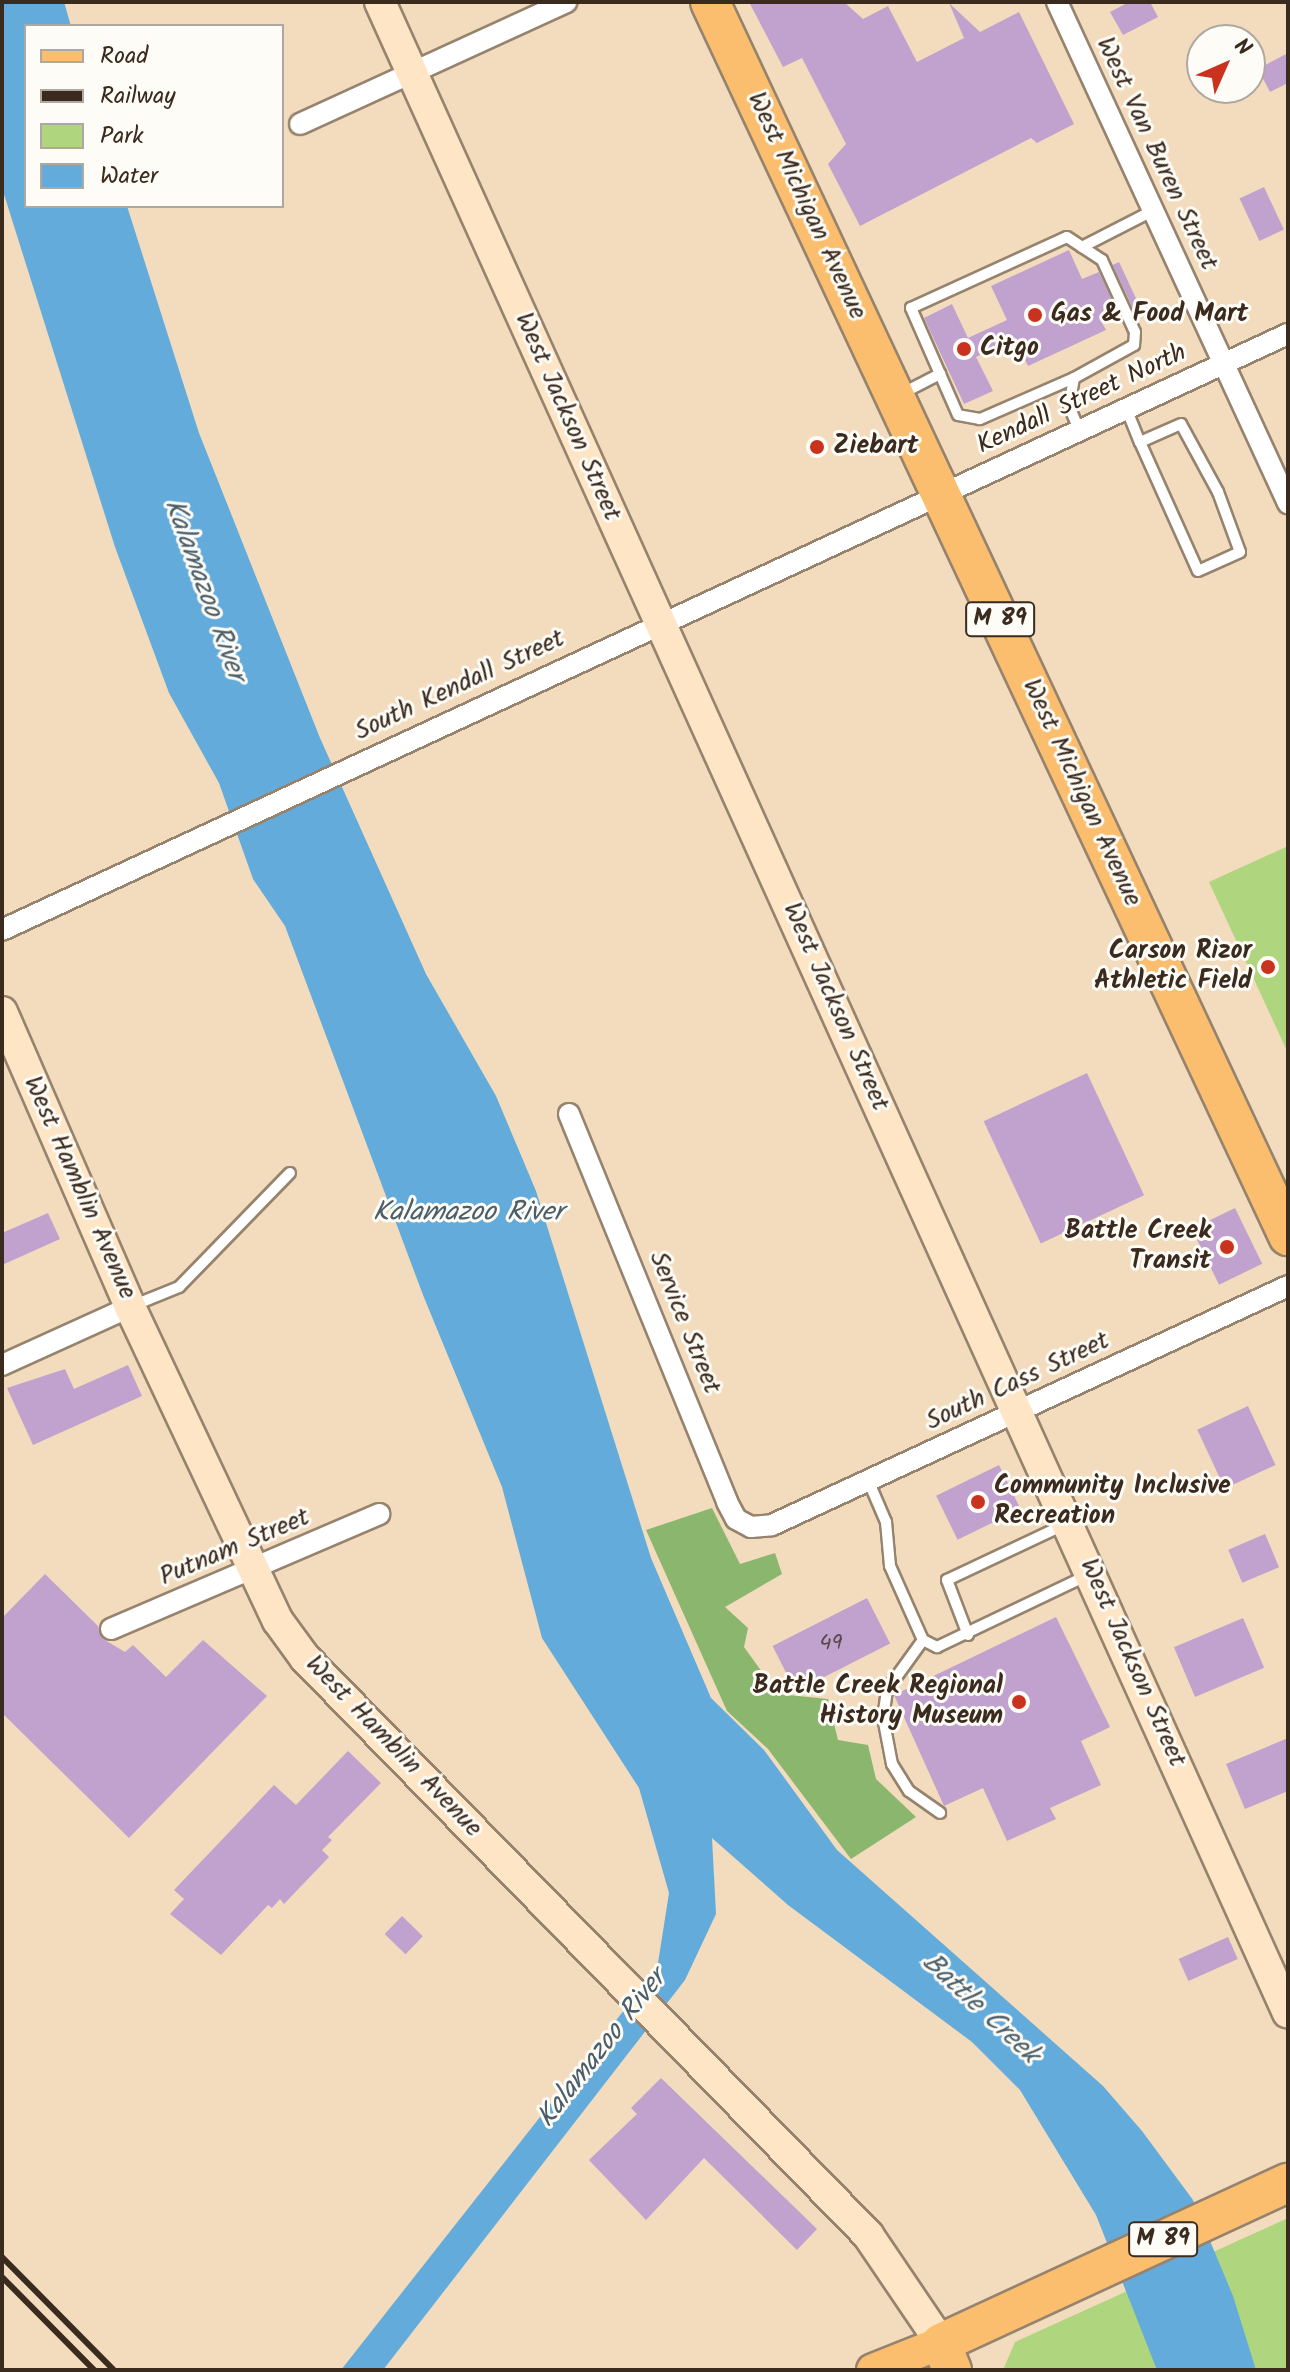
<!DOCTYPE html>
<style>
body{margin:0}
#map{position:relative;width:1290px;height:2372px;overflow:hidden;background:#f2dcbd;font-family:Kalam,sans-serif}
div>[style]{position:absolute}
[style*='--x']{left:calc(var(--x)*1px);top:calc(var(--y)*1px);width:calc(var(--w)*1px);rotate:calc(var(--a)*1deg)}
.green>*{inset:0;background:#afd57f}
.forest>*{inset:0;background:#8bb66e}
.water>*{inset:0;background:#63abda}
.building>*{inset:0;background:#c1a2ce;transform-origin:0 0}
.roads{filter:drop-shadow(2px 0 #96836e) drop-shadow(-2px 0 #96836e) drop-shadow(0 2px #96836e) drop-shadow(0 -2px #96836e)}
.lane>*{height:10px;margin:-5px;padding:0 5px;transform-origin:5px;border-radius:5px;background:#fff}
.street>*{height:20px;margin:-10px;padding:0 10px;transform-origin:10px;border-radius:10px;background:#fff}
.secondary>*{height:30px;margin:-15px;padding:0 15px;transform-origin:15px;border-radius:15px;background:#fde5c5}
.primary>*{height:32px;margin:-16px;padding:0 16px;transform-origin:16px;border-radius:16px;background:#fbbe6e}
.highway>*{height:38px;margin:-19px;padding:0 19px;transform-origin:19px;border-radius:19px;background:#fbbe6e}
.rail>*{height:6px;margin:-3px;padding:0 3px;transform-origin:3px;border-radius:3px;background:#3b2a1e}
.dots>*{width:22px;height:22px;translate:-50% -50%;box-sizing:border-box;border:4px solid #fdfcf7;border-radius:50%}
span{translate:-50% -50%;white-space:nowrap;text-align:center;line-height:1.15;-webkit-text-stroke:6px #fdfcf7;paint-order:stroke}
.number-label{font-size:22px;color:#5c484a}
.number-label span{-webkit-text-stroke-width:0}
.shield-label span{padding:2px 6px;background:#fdfcf7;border:2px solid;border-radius:6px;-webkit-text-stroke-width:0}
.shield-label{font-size:24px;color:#3b2a1e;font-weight:700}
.street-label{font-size:26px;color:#3b2a1e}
.poi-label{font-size:26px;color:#3b2a1e;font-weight:700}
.left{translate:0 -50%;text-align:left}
.right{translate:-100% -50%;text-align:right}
.water-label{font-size:28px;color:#4b5e69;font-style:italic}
.frame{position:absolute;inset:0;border:4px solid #3b2a1e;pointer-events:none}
.legend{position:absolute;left:24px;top:24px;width:260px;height:184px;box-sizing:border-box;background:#fdfcf7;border:2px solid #afa8a0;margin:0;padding:10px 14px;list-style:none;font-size:24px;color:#3b2a1e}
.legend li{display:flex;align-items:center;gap:16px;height:40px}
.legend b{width:40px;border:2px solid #afa8a0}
.north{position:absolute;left:1186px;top:24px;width:80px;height:80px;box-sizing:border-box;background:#fdfcf7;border:2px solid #afa8a0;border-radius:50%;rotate:45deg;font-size:22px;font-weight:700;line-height:32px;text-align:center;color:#3b2a1e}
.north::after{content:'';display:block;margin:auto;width:28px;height:36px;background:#c8321e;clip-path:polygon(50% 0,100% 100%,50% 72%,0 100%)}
</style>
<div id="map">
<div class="green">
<div style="clip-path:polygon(1288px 846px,1288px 1053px,1209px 882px)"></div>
<div style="clip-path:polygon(1288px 2218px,1288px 2370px,1003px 2370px,1015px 2342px)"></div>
</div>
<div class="forest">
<div style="clip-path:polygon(712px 1508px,740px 1564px,775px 1553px,782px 1574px,725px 1607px,748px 1628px,744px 1647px,778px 1694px,828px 1699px,838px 1740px,868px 1745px,876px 1779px,916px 1817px,851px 1859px,768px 1749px,727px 1711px,646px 1530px)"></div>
</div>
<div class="water">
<div style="clip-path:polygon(2px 2px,64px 2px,71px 26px,26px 26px,26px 206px,127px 206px,199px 433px,320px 738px,426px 974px,496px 1096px,536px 1191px,651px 1558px,711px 1698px,764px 1750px,837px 1850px,1103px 2086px,1142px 2131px,1193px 2200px,1233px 2296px,1256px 2370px,1157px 2370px,1096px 2215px,1020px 2090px,972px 2042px,788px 1905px,712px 1838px,716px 1914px,685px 1980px,383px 2370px,341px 2370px,647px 1981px,658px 1963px,669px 1893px,639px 1788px,542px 1638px,502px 1487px,423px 1295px,285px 926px,253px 879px,219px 783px,169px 693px,115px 547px,2px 188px)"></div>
</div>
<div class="building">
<div style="clip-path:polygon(749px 2px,844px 2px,863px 19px,888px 6px,917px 62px,964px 38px,949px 3px,980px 32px,1019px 12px,1074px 124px,1037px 143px,1031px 138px,860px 226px,828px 164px,846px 144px,802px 58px,783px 67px)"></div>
<div style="clip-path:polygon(1129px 2px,1150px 2px,1158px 17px,1123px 35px,1110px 12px)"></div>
<div style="clip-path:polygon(1288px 53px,1288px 83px,1270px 92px,1258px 69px)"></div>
<div style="left:1264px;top:187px;width:47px;height:27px;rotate:65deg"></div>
<div style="clip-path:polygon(1069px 250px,1082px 279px,1099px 272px,1118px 313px,1101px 321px,1106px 330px,1028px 366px,1015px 339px,976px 357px,993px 391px,964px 404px,924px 318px,952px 304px,968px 338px,1007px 320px,991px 286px)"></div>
<div style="left:1119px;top:262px;width:47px;height:7px;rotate:65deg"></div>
<div style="left:1087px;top:1073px;width:135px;height:114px;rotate:65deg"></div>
<div style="left:1235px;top:1208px;width:62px;height:48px;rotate:64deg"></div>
<div style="clip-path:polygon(48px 1213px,60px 1239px,2px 1265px,2px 1233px)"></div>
<div style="clip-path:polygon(128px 1365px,142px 1396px,33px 1445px,7px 1388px,65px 1369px,74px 1389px)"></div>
<div style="left:1248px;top:1406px;width:65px;height:56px;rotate:65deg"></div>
<div style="left:999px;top:1465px;width:49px;height:70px;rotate:64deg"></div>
<div style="left:1265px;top:1534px;width:36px;height:40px;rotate:67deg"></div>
<div style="clip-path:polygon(45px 1574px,98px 1626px,103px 1639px,125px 1652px,133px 1645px,166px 1677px,203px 1640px,267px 1696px,129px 1838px,2px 1713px,2px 1618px)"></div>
<div style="left:867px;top:1598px;width:51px;height:106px;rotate:63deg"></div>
<div style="clip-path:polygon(1056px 1617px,1110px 1727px,1081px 1741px,1101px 1785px,1050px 1808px,1056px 1819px,1007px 1841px,983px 1788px,944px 1806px,894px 1695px)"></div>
<div style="left:1243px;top:1618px;width:54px;height:75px;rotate:67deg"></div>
<div style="clip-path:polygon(1288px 1738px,1288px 1791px,1245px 1809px,1226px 1764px)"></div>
<div style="clip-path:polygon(348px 1751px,381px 1783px,328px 1837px,332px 1840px,322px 1850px,329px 1857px,284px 1904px,280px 1899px,272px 1908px,268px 1905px,221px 1955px,170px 1914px,184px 1899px,174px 1890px,274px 1785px,296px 1805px)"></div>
<div style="left:402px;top:1916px;width:29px;height:25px;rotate:44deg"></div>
<div style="left:1228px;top:1937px;width:24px;height:54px;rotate:66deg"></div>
<div style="clip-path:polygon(661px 2078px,817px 2229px,797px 2250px,704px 2158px,646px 2220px,589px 2160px,637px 2114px,631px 2108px)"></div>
</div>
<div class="roads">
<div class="lane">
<div style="--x:1082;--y:247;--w:81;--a:-27.2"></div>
<div style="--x:1074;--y:378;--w:103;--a:156.4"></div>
<div style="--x:980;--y:419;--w:22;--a:-170"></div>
<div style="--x:958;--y:415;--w:117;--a:-113.7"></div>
<div style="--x:911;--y:308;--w:171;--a:-24.5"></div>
<div style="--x:1067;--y:237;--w:42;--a:33.3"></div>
<div style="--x:1102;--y:260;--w:79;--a:65.4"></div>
<div style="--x:1135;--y:332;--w:13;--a:94"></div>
<div style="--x:1134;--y:345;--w:68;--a:151.2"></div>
<div style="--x:1074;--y:378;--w:28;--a:100"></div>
<div style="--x:1069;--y:406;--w:26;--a:67"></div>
<div style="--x:903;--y:393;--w:42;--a:-27.2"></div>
<div style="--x:1126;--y:408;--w:37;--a:68"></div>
<div style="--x:1140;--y:442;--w:141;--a:65.8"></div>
<div style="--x:1198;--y:571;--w:46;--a:-24.3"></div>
<div style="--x:1240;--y:552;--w:64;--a:-110.1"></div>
<div style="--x:1218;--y:492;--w:77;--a:-118.6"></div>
<div style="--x:1181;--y:424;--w:45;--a:156.3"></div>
<div style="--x:132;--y:1306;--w:51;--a:-22"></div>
<div style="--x:179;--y:1287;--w:159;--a:-45.8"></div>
<div style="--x:868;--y:1480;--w:46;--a:66.8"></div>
<div style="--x:886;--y:1522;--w:44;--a:84.8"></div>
<div style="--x:890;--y:1566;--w:81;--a:66"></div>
<div style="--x:923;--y:1640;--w:16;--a:27"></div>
<div style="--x:937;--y:1647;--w:165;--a:-25.5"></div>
<div style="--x:968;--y:1635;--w:59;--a:-110.9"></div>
<div style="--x:947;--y:1580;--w:129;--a:-25.2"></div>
<div style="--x:923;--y:1640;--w:62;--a:125.8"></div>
<div style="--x:887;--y:1690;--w:27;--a:98"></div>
<div style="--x:883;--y:1717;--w:48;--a:79.2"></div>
<div style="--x:892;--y:1764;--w:32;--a:58"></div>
<div style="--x:909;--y:1791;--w:38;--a:35"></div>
</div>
<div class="street">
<div style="--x:1057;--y:2;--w:552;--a:65.25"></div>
<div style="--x:300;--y:124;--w:293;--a:-24.6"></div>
<div style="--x:2;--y:930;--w:1417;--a:-24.87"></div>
<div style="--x:569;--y:1114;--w:419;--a:67.8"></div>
<div style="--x:727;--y:1502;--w:19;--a:62"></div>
<div style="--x:736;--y:1519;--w:17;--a:28"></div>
<div style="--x:751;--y:1527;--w:21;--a:-5"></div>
<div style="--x:772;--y:1525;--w:569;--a:-24.85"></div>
<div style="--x:2;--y:1365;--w:141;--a:-24.4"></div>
<div style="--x:111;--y:1629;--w:292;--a:-23.2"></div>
</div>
<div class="secondary">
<div style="--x:380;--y:2;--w:2206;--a:65.7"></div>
<div style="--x:2;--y:1012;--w:322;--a:66.5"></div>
<div style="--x:130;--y:1307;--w:347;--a:64.8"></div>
<div style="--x:278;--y:1621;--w:46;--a:53.9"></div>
<div style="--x:305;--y:1658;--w:806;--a:45.7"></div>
<div style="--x:868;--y:2235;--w:130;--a:55.9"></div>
</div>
<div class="primary">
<div style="--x:873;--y:2370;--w:73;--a:-21.7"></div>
</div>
<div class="highway">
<div style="--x:710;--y:2;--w:1363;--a:64.9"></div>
<div style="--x:952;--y:2370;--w:29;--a:-112"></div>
<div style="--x:941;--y:2343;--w:382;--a:-24.8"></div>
</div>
</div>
<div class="rail">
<div style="--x:2;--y:2257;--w:159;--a:45.3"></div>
<div style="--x:2;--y:2277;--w:131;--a:45.3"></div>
</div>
<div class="dots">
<div style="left:1035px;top:315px;background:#c8321e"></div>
<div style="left:964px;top:349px;background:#c8321e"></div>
<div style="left:817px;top:447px;background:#c8321e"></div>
<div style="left:1268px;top:967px;background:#c8321e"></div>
<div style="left:1227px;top:1247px;background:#c8321e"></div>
<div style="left:978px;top:1502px;background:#c8321e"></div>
<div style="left:1019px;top:1702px;background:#c8321e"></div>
</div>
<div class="number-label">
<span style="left:831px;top:1644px">49</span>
</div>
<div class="shield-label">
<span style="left:1000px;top:619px">M 89</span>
<span style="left:1163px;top:2239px">M 89</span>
</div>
<div class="street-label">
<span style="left:1156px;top:154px;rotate:65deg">West Van Buren Street</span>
<span style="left:806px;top:206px;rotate:65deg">West Michigan Avenue</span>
<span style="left:1082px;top:400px;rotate:-25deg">Kendall Street North</span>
<span style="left:567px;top:417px;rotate:66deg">West Jackson Street</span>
<span style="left:460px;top:686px;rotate:-25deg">South Kendall Street</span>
<span style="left:1081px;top:793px;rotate:65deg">West Michigan Avenue</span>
<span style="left:835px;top:1007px;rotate:66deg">West Jackson Street</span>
<span style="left:79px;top:1188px;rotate:66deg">West Hamblin Avenue</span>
<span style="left:684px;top:1323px;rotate:68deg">Service Street</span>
<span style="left:1018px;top:1382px;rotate:-25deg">South Cass Street</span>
<span style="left:235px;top:1548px;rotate:-23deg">Putnam Street</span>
<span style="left:1132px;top:1663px;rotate:66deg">West Jackson Street</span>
<span style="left:393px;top:1747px;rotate:46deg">West Hamblin Avenue</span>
</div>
<div class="poi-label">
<span class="left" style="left:1051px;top:315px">Gas &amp; Food Mart</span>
<span class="left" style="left:980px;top:349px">Citgo</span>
<span class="left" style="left:833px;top:447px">Ziebart</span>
<span class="right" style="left:1252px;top:967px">Carson Rizor<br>Athletic Field</span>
<span class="right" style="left:1211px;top:1247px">Battle Creek<br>Transit</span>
<span class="left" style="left:994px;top:1502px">Community Inclusive<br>Recreation</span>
<span class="right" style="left:1003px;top:1702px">Battle Creek Regional<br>History Museum</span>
</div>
<div class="water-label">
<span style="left:204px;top:590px;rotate:70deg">Kalamazoo River</span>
<span style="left:468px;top:1213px">Kalamazoo River</span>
<span style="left:980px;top:2009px;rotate:43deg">Battle Creek</span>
<span style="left:602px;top:2049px;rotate:-52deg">Kalamazoo River</span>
</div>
<div class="frame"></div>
<ul class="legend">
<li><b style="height:10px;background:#fbbe6e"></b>Road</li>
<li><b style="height:10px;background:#3b2a1e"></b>Railway</li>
<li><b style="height:22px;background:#afd57f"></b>Park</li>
<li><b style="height:22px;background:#63abda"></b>Water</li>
</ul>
<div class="north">N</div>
</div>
